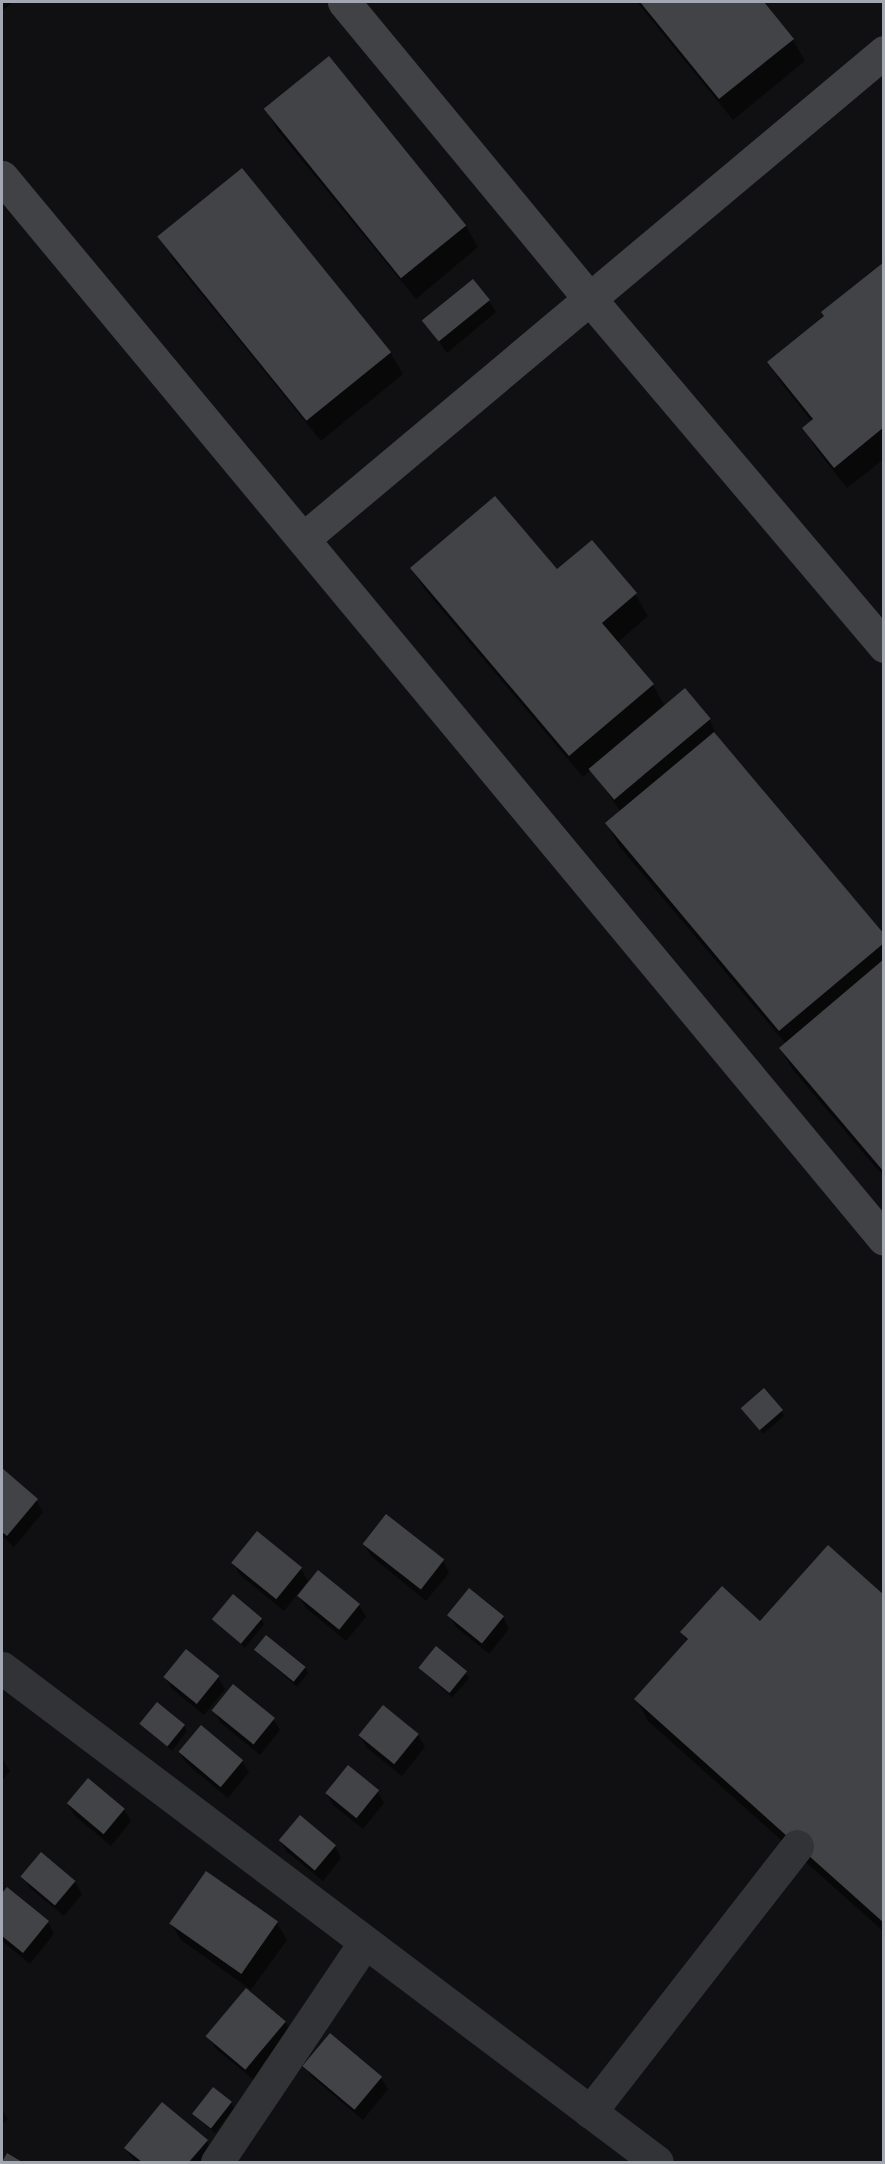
<!DOCTYPE html>
<style>
body{margin:0}
#map{position:relative;width:885px;height:2164px;overflow:hidden;background:#101012;font-family:"Varela Round",sans-serif}
div>[style]{position:absolute}
[style*='--x']{left:calc(var(--x)*1px);top:calc(var(--y)*1px);width:calc(var(--w)*1px);rotate:calc(var(--a)*1deg)}
.shadow>*{inset:0;background:#0007;transform-origin:0 0}
.building>*{inset:0;background:#424347;transform-origin:0 0}
.street>*{height:33px;margin:-16.5px;padding:0 16.5px;transform-origin:16.5px;border-radius:16.5px;background:#323336}
.secondary>*{height:33px;margin:-16.5px;padding:0 16.5px;transform-origin:16.5px;border-radius:16.5px;background:#404246}
span{translate:-50% -50%;white-space:nowrap;text-align:center;line-height:1.15;-webkit-text-stroke:4.5px #0b0b0c;paint-order:stroke}
.frame{position:absolute;inset:0;border:3px solid #a3a7b1;pointer-events:none}
</style>
<div id="map">
<div class="shadow">
<div style="clip-path:polygon(2px 2px,13px 2px,2px 11px)"></div>
<div style="clip-path:polygon(637px 2px,762px 2px,793px 40px,805px 61px,733px 120px)"></div>
<div style="clip-path:polygon(266px 109px,466px 226px,478px 247px,416px 299px,278px 131px)"></div>
<div style="clip-path:polygon(160px 237px,390px 352px,403px 374px,321px 441px,173px 259px)"></div>
<div style="clip-path:polygon(884px 264px,884px 459px,847px 488px,817px 450px,804px 428px,812px 422px,782px 384px,769px 362px)"></div>
<div style="clip-path:polygon(489px 301px,496px 312px,447px 353px,425px 322px)"></div>
<div style="clip-path:polygon(412px 569px,557px 571px,635px 594px,648px 616px,617px 643px,653px 685px,665px 706px,685px 690px,710px 720px,718px 739px,884px 936px,884px 1177px,793px 1070px,781px 1049px,786px 1044px,619px 846px,607px 824px,621px 812px,591px 770px,583px 777px,425px 590px)"></div>
<div style="clip-path:polygon(781px 1411px,784px 1416px,763px 1434px,745px 1413px)"></div>
<div style="clip-path:polygon(2px 1470px,36px 1500px,43px 1512px,14px 1547px,2px 1536px)"></div>
<div style="clip-path:polygon(364px 1544px,443px 1561px,449px 1573px,426px 1601px,371px 1556px)"></div>
<div style="clip-path:polygon(233px 1563px,301px 1569px,308px 1581px,284px 1611px,240px 1575px)"></div>
<div style="clip-path:polygon(299px 1596px,359px 1605px,366px 1617px,346px 1641px,306px 1608px)"></div>
<div style="clip-path:polygon(884px 1597px,884px 1932px,648px 1721px,636px 1699px,687px 1642px,682px 1632px,761px 1623px)"></div>
<div style="clip-path:polygon(449px 1615px,503px 1617px,509px 1629px,489px 1654px,456px 1627px)"></div>
<div style="clip-path:polygon(261px 1618px,264px 1624px,245px 1648px,214px 1619px)"></div>
<div style="left:436px;top:1648px;width:45px;height:26px;rotate:42deg"></div>
<div style="clip-path:polygon(255px 1650px,305px 1668px,308px 1673px,297px 1687px)"></div>
<div style="clip-path:polygon(186px 1651px,218px 1677px,225px 1689px,204px 1715px,172px 1689px,165px 1677px)"></div>
<div style="clip-path:polygon(214px 1711px,273px 1719px,280px 1730px,260px 1755px,221px 1723px)"></div>
<div style="clip-path:polygon(141px 1723px,184px 1726px,187px 1731px,172px 1751px)"></div>
<div style="clip-path:polygon(418px 1735px,425px 1747px,402px 1776px,367px 1748px,360px 1736px)"></div>
<div style="clip-path:polygon(180px 1753px,242px 1761px,249px 1772px,228px 1798px,187px 1764px)"></div>
<div style="clip-path:polygon(2px 1758px,10px 1771px,2px 1781px)"></div>
<div style="clip-path:polygon(377px 1791px,384px 1803px,363px 1829px,333px 1805px,327px 1794px)"></div>
<div style="clip-path:polygon(68px 1805px,124px 1810px,131px 1821px,111px 1846px,75px 1816px)"></div>
<div style="clip-path:polygon(280px 1840px,335px 1846px,341px 1858px,323px 1881px,287px 1852px)"></div>
<div style="clip-path:polygon(41px 1855px,75px 1882px,82px 1894px,64px 1916px,30px 1888px,23px 1877px)"></div>
<div style="clip-path:polygon(7px 1889px,48px 1922px,54px 1934px,30px 1964px,2px 1941px,2px 1896px)"></div>
<div style="clip-path:polygon(171px 1923px,277px 1923px,287px 1940px,251px 1990px,181px 1940px)"></div>
<div style="clip-path:polygon(285px 2022px,292px 2033px,254px 2080px,216px 2049px,209px 2037px)"></div>
<div style="clip-path:polygon(305px 2066px,381px 2078px,388px 2089px,363px 2120px,312px 2077px)"></div>
<div style="clip-path:polygon(231px 2103px,234px 2108px,215px 2133px,194px 2114px)"></div>
<div style="clip-path:polygon(2px 2110px,8px 2119px,2px 2125px)"></div>
<div style="clip-path:polygon(206px 2141px,213px 2152px,205px 2162px,135px 2162px,126px 2149px)"></div>
</div>
<div class="building">
<div style="clip-path:polygon(640px 2px,764px 2px,794px 39px,719px 99px)"></div>
<div style="left:329px;top:56px;width:218px;height:84px;rotate:51deg"></div>
<div style="left:242px;top:168px;width:237px;height:109px;rotate:51deg"></div>
<div style="clip-path:polygon(884px 262px,884px 427px,834px 468px,802px 428px,813px 419px,767px 362px,824px 316px,821px 312px)"></div>
<div style="left:473px;top:279px;width:27px;height:66px;rotate:51deg"></div>
<div style="clip-path:polygon(495px 496px,557px 569px,592px 540px,637px 593px,602px 623px,654px 684px,569px 756px,410px 568px)"></div>
<div style="left:685px;top:688px;width:40px;height:126px;rotate:50deg"></div>
<div style="clip-path:polygon(714px 732px,884px 934px,884px 943px,779px 1031px,605px 823px)"></div>
<div style="clip-path:polygon(884px 959px,884px 1172px,779px 1048px)"></div>
<div style="left:764px;top:1388px;width:29px;height:31px;rotate:49deg"></div>
<div style="clip-path:polygon(2px 1468px,38px 1499px,7px 1536px,2px 1532px)"></div>
<div style="left:386px;top:1514px;width:74px;height:38px;rotate:38deg"></div>
<div style="left:257px;top:1531px;width:58px;height:41px;rotate:39deg"></div>
<div style="clip-path:polygon(828px 1545px,884px 1595px,884px 1923px,634px 1699px,688px 1639px,680px 1632px,722px 1586px,760px 1621px)"></div>
<div style="left:318px;top:1570px;width:54px;height:33px;rotate:39deg"></div>
<div style="left:469px;top:1588px;width:45px;height:35px;rotate:39deg"></div>
<div style="left:233px;top:1594px;width:38px;height:33px;rotate:40deg"></div>
<div style="left:266px;top:1635px;width:51px;height:19px;rotate:39deg"></div>
<div style="left:436px;top:1646px;width:40px;height:28px;rotate:39deg"></div>
<div style="left:186px;top:1649px;width:43px;height:36px;rotate:39deg"></div>
<div style="left:233px;top:1684px;width:54px;height:34px;rotate:39deg"></div>
<div style="left:157px;top:1702px;width:36px;height:28px;rotate:39deg"></div>
<div style="left:383px;top:1705px;width:46px;height:39px;rotate:39deg"></div>
<div style="left:201px;top:1725px;width:55px;height:35px;rotate:40deg"></div>
<div style="left:348px;top:1765px;width:40px;height:36px;rotate:39deg"></div>
<div style="left:88px;top:1778px;width:48px;height:33px;rotate:40deg"></div>
<div style="left:300px;top:1815px;width:47px;height:33px;rotate:40deg"></div>
<div style="left:41px;top:1852px;width:45px;height:32px;rotate:40deg"></div>
<div style="left:206px;top:1871px;width:88px;height:64px;rotate:35deg"></div>
<div style="clip-path:polygon(7px 1887px,49px 1921px,23px 1953px,2px 1936px,2px 1893px)"></div>
<div style="left:246px;top:1988px;width:52px;height:63px;rotate:40deg"></div>
<div style="left:330px;top:2033px;width:68px;height:43px;rotate:40deg"></div>
<div style="left:213px;top:2087px;width:24px;height:34px;rotate:38deg"></div>
<div style="clip-path:polygon(162px 2102px,208px 2140px,189px 2162px,142px 2162px,124px 2148px)"></div>
<div style="clip-path:polygon(7px 2153px,22px 2162px,2px 2162px)"></div>
</div>
<div class="street">
<div style="--x:2;--y:1668;--w:820;--a:37.02"></div>
<div style="--x:590;--y:2112;--w:337;--a:-52.1"></div>
<div style="--x:217;--y:2162;--w:264;--a:-56.1"></div>
</div>
<div class="secondary">
<div style="--x:344;--y:2;--w:386;--a:50.4"></div>
<div style="--x:590;--y:299;--w:455;--a:49.7"></div>
<div style="--x:2;--y:177;--w:1380;--a:50.29"></div>
<div style="--x:303;--y:539;--w:758;--a:-39.97"></div>
</div>
<div class="frame"></div>
</div>
